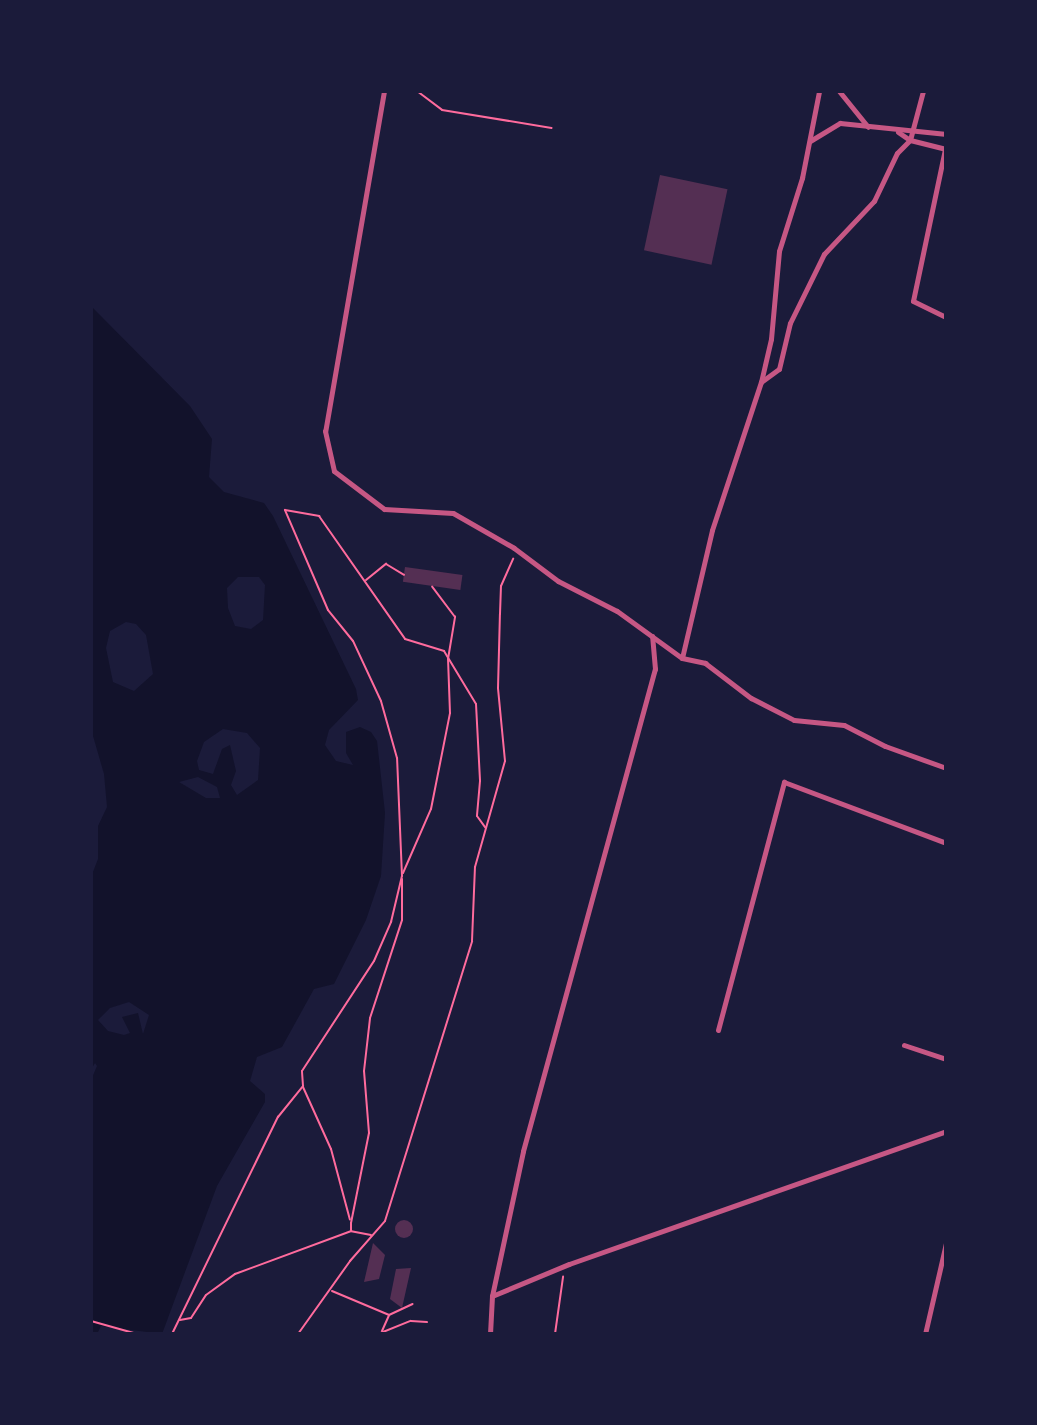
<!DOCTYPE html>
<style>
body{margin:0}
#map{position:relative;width:1037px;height:1425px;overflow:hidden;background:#1b1b3a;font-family:Quicksand,sans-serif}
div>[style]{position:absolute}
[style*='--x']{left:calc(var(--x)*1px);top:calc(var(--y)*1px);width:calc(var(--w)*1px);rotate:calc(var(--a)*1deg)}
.water>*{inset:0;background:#12122b}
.building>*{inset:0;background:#542f53;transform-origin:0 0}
.round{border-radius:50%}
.path>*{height:2px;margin:-1px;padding:0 1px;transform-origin:1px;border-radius:1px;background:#ff6b9d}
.minor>*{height:5px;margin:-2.5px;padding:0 2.5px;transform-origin:2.5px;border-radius:2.5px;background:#c65784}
span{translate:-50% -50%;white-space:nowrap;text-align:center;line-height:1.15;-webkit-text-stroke:6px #1b1b3a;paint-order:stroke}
.frame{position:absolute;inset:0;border:93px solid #1b1b3a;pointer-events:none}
</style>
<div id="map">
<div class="water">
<div style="clip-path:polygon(evenodd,91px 306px,190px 406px,212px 439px,209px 477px,224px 492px,264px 503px,273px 516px,356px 689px,358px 700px,329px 730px,325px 745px,336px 761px,353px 765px,346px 753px,346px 732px,360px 727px,371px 732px,377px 741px,385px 813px,381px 876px,366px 920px,334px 984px,314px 989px,282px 1047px,257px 1057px,250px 1081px,265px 1094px,265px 1102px,217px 1186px,162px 1334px,101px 1326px,97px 1334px,91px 1334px,91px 1080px,97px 1066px,95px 1063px,91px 1070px,91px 877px,98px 859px,98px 826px,107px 807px,104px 774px,91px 729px,91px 306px,238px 577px,259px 577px,265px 585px,263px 620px,251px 629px,235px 626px,228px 608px,227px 588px,238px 577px,91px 306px,126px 622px,136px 624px,146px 635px,153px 674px,134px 691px,113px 682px,106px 648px,110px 631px,126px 622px,91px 306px,223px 729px,247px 733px,260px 748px,258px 780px,237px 795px,231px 785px,236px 771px,230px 745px,222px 749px,213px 774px,199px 770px,197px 761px,204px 742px,223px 729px,91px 306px,198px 777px,217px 787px,220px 798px,206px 798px,179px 782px,198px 777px,91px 306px,129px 1002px,149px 1015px,143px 1034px,138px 1013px,122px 1017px,130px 1033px,124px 1035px,108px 1031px,98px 1020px,110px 1008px,129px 1002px)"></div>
</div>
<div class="building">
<div style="left:660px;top:175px;width:69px;height:77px;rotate:12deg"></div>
<div style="left:405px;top:567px;width:58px;height:15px;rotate:8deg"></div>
<div class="round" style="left:395px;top:1220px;width:18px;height:18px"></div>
<div style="clip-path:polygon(373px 1243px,385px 1255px,379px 1279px,364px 1282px)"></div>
<div style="clip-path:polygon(411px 1268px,402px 1308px,390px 1299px,396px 1269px)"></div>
</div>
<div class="path">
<div style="--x:417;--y:91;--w:31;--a:37"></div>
<div style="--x:442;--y:110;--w:111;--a:9.3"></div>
<div style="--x:366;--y:580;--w:26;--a:-39"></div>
<div style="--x:386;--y:564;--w:21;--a:31"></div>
<div style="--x:403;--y:873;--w:70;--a:-66.4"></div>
<div style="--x:431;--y:809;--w:98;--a:-78.8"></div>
<div style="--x:450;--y:713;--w:54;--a:-92.1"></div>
<div style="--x:448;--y:659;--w:43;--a:-80.5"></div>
<div style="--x:455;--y:617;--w:38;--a:-127"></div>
<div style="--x:303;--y:1087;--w:68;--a:65.7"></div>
<div style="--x:331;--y:1149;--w:73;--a:75"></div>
<div style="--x:371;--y:1235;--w:20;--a:-169"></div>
<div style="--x:351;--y:1231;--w:8;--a:-90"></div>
<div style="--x:351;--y:1223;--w:92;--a:-78.7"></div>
<div style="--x:369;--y:1133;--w:62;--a:-94.6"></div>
<div style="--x:364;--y:1071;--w:53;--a:-83.5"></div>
<div style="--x:370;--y:1018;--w:103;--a:-71.9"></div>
<div style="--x:402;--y:920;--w:41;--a:-90"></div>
<div style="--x:332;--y:1291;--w:62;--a:22.8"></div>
<div style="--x:180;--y:1320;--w:11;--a:-10"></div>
<div style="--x:191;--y:1318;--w:27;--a:-57"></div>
<div style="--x:206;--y:1295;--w:36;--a:-36"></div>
<div style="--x:235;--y:1274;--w:124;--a:-20.3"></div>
<div style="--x:91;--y:1321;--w:48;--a:15.8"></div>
<div style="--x:382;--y:1331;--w:17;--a:-66"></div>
<div style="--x:389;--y:1315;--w:26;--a:-25"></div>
<div style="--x:172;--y:1334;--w:242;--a:-64"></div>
<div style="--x:278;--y:1117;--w:40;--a:-51"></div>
<div style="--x:303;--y:1086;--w:15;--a:-94"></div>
<div style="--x:302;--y:1071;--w:131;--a:-56.8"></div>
<div style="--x:374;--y:961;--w:43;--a:-66.4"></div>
<div style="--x:391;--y:922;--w:47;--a:-76.6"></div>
<div style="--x:402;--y:876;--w:118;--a:-92.4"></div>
<div style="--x:397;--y:758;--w:59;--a:-105.7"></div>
<div style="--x:381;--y:701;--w:66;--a:-115"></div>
<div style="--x:353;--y:641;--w:40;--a:-129"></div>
<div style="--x:328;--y:610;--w:109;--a:-113.3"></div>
<div style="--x:285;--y:510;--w:35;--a:10"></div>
<div style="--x:319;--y:516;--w:150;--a:55"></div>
<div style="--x:405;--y:639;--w:41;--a:17.1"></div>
<div style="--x:444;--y:651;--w:62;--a:58.9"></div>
<div style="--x:476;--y:704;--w:77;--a:87"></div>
<div style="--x:480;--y:781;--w:35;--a:95"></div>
<div style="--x:477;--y:816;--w:14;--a:54"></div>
<div style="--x:298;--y:1334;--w:90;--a:-54.5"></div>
<div style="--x:350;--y:1261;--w:53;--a:-48.8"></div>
<div style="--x:385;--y:1221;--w:293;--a:-72.7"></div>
<div style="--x:472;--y:941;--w:74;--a:-87.7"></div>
<div style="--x:475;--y:867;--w:110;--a:-74.2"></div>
<div style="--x:505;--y:761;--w:73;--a:-95.5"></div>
<div style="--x:498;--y:688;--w:74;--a:-88.5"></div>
<div style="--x:500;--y:614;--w:28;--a:-88"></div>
<div style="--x:501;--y:586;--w:30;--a:-66"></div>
<div style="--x:378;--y:1334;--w:35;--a:-22"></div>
<div style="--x:411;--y:1321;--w:16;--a:4"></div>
<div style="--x:555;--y:1334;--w:58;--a:-82"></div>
</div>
<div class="minor">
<div style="--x:384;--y:91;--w:345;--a:99.8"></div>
<div style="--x:325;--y:431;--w:41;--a:77.3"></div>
<div style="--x:334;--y:471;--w:63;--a:37.2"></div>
<div style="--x:384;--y:509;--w:69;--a:3.3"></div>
<div style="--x:453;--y:513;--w:70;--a:29.8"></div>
<div style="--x:514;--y:548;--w:55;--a:36.9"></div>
<div style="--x:558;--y:581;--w:66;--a:27"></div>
<div style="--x:617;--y:611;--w:80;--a:35.9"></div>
<div style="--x:682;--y:658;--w:24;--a:12"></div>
<div style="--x:705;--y:663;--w:58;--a:37.3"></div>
<div style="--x:751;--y:698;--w:48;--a:27.1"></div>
<div style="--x:794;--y:720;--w:50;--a:5.7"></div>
<div style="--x:844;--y:725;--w:46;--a:27.1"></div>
<div style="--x:885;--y:746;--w:65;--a:19.8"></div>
<div style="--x:839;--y:91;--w:46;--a:51.1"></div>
<div style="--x:898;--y:132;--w:14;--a:34"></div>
<div style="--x:910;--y:140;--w:37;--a:14"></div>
<div style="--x:810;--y:141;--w:35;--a:-31"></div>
<div style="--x:840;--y:123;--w:107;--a:5.9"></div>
<div style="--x:945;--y:149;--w:155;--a:101.9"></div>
<div style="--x:913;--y:301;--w:37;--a:26"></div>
<div style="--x:761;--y:382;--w:22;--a:-36"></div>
<div style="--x:779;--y:369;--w:47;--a:-76.6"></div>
<div style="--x:790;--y:323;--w:77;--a:-63.8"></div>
<div style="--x:824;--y:254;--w:73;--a:-46.7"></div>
<div style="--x:874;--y:201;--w:53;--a:-64.4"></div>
<div style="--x:897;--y:153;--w:18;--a:-45"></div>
<div style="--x:910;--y:140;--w:51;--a:-75.1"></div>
<div style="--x:682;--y:658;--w:131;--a:-76.8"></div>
<div style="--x:712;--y:530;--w:156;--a:-71.7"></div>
<div style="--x:761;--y:382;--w:44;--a:-76.9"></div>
<div style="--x:771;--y:339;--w:88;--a:-84.8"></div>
<div style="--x:779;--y:251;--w:77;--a:-72.5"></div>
<div style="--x:802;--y:178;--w:89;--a:-78.9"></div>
<div style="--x:718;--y:1030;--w:257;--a:-75.1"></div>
<div style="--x:784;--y:782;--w:173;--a:20.6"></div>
<div style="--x:904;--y:1045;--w:44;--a:18.4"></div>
<div style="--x:492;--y:1296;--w:83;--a:-22.6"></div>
<div style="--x:569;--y:1264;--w:400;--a:-19.4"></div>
<div style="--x:490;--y:1334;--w:38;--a:-87"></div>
<div style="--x:492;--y:1296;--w:148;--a:-77.9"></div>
<div style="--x:523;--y:1151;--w:500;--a:-74.7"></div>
<div style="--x:655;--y:669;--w:33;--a:-95"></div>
<div style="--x:925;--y:1334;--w:93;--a:-77"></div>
</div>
<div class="frame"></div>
</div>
